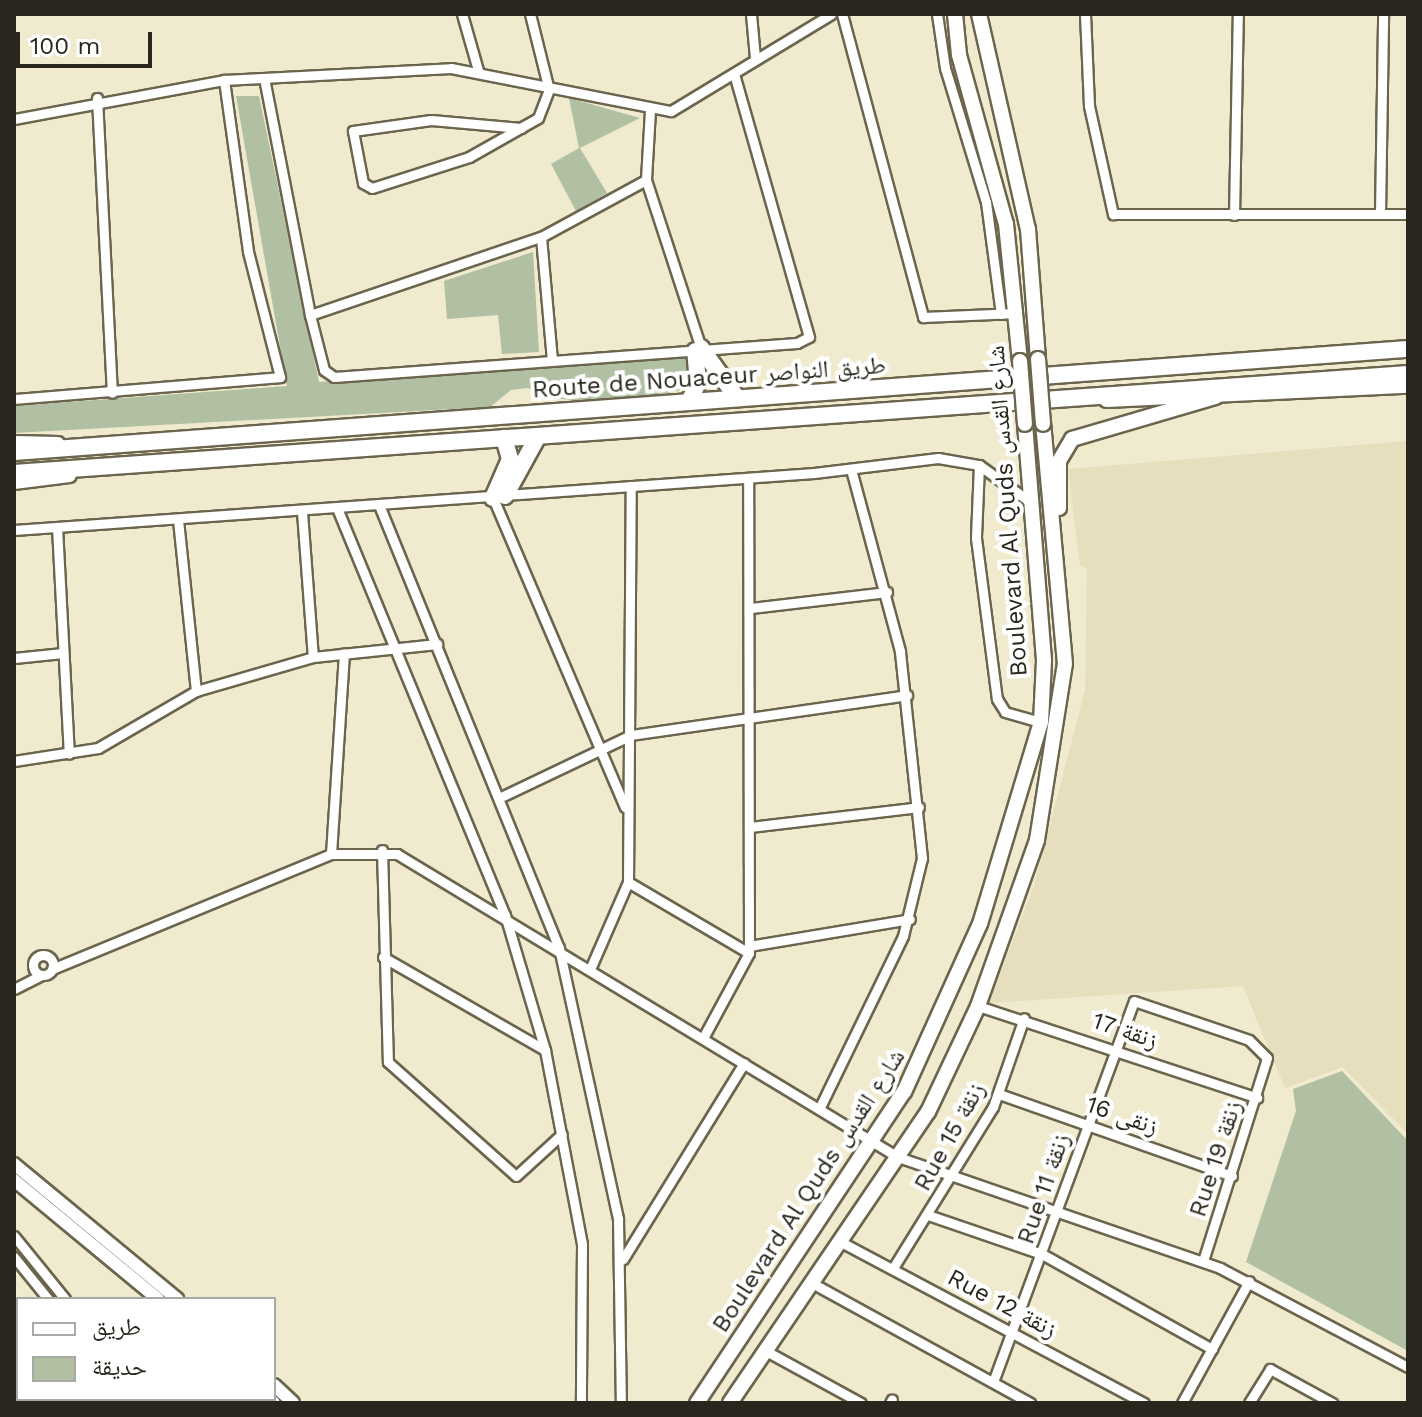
<!DOCTYPE html>
<meta charset="utf-8">
<style>
body{margin:0}
#map{position:relative;width:1422px;height:1417px;overflow:hidden;background:#f0eacf;font-family:"Work Sans","Noto Naskh Arabic",sans-serif}
div>[style]{position:absolute}
[style*='--x']{left:calc(var(--x)*1px);top:calc(var(--y)*1px);width:calc(var(--w)*1px);rotate:calc(var(--a)*1deg)}
.built>*{inset:0;background:#e6debd}
.green>*{inset:0;background:#b1bfa2}
.roads{filter:drop-shadow(2px 0 #6b654e) drop-shadow(-2px 0 #6b654e) drop-shadow(0 2px #6b654e) drop-shadow(0 -2px #6b654e)}
.minor>*{height:9px;margin:-4.5px;padding:0 4.5px;transform-origin:4.5px;border-radius:4.5px;background:#fff}
.minor>.ring{margin:-4.5px;padding:0;box-sizing:content-box;background:none;border:9px solid #fff;border-radius:50%}
.secondary>*{height:12px;margin:-6px;padding:0 6px;transform-origin:6px;border-radius:6px;background:#fff}
.primary>*{height:14px;margin:-7px;padding:0 7px;transform-origin:7px;border-radius:7px;background:#fff}
.trunk>*{height:16px;margin:-8px;padding:0 8px;transform-origin:8px;border-radius:8px;background:#fff}
.bridges{filter:drop-shadow(2px 0 #6b654e) drop-shadow(-2px 0 #6b654e) drop-shadow(0 2px #6b654e) drop-shadow(0 -2px #6b654e)}
.primary-bridge>*{height:14px;margin:-7px;padding:0 7px;transform-origin:7px;border-radius:7px;background:#fff}
span{translate:-50% -50%;white-space:nowrap;text-align:center;line-height:1.15;-webkit-text-stroke:8px #fff;paint-order:stroke}
.street-label{font-size:24px;color:#29271d}
.frame{position:absolute;inset:0;border:16px solid #29271d;pointer-events:none}
.legend{position:absolute;left:16px;top:1297px;width:260px;height:104px;box-sizing:border-box;background:#fff;border:2px solid #a9a9a5;margin:0;padding:10px 14px;list-style:none;font-size:24px;color:#29271d}
.legend li{display:flex;align-items:center;gap:16px;height:40px}
.legend b{width:40px;border:2px solid #a9a9a5}
.scale{position:absolute;left:16px;top:32px;width:136px;height:36px;box-sizing:border-box;border:4px solid #29271d;border-top:0;padding-left:10px;font-size:24px;line-height:28px;white-space:nowrap;color:#29271d;-webkit-text-stroke:6px #fff;paint-order:stroke}
</style>
<div id="map">
<div class="built">
<div style="clip-path:polygon(1408px 441px,1408px 1134px,1343px 1067px,1285px 1088px,1243px 986px,989px 1003px,1034px 886px,1085px 690px,1087px 569px,1080px 566px,1068px 469px)"></div>
</div>
<div class="green">
<div style="clip-path:polygon(236px 96px,259px 96px,319px 382px,689px 355px,691px 388px,617px 403px,546px 398px,528px 388px,511px 390px,490px 407px,14px 433px,14px 406px,287px 386px)"></div>
<div style="clip-path:polygon(569px 98px,640px 118px,580px 148px,607px 193px,576px 211px,551px 164px,579px 148px)"></div>
<div style="clip-path:polygon(533px 252px,539px 352px,502px 354px,498px 315px,447px 319px,444px 281px)"></div>
<div style="clip-path:polygon(1342px 1071px,1408px 1141px,1408px 1351px,1246px 1262px,1296px 1111px,1293px 1089px)"></div>
</div>
<div class="roads">
<div class="minor">
<div style="--x:462;--y:14;--w:58;--a:74.1"></div>
<div style="--x:751;--y:14;--w:44;--a:84.8"></div>
<div style="--x:842;--y:14;--w:314;--a:75"></div>
<div style="--x:923;--y:317;--w:94;--a:-2.4"></div>
<div style="--x:937;--y:14;--w:55;--a:81.6"></div>
<div style="--x:945;--y:68;--w:140;--a:73"></div>
<div style="--x:986;--y:202;--w:113;--a:82.4"></div>
<div style="--x:1085;--y:14;--w:92;--a:87.5"></div>
<div style="--x:1089;--y:106;--w:111;--a:77.5"></div>
<div style="--x:1113;--y:214;--w:295;--a:0"></div>
<div style="--x:264;--y:78;--w:241;--a:79"></div>
<div style="--x:310;--y:315;--w:57;--a:75.7"></div>
<div style="--x:324;--y:370;--w:12;--a:35"></div>
<div style="--x:334;--y:377;--w:464;--a:-4.2"></div>
<div style="--x:797;--y:343;--w:13;--a:-27"></div>
<div style="--x:809;--y:337;--w:273;--a:-105.9"></div>
<div style="--x:97;--y:98;--w:295;--a:87.1"></div>
<div style="--x:650;--y:110;--w:70;--a:93.3"></div>
<div style="--x:646;--y:180;--w:177;--a:71.9"></div>
<div style="--x:14;--y:119;--w:214;--a:-10.5"></div>
<div style="--x:224;--y:80;--w:227;--a:-3"></div>
<div style="--x:451;--y:68;--w:224;--a:11.1"></div>
<div style="--x:671;--y:111;--w:187;--a:-31.2"></div>
<div style="--x:521;--y:128;--w:90;--a:-174.9"></div>
<div style="--x:431;--y:120;--w:79;--a:172"></div>
<div style="--x:353;--y:131;--w:53;--a:79.1"></div>
<div style="--x:363;--y:183;--w:10;--a:29"></div>
<div style="--x:372;--y:188;--w:102;--a:-17.7"></div>
<div style="--x:469;--y:157;--w:79;--a:-29.5"></div>
<div style="--x:538;--y:118;--w:30;--a:-69"></div>
<div style="--x:549;--y:90;--w:78;--a:-104"></div>
<div style="--x:1380;--y:214;--w:200;--a:-89.1"></div>
<div style="--x:1234;--y:215;--w:201;--a:-88.9"></div>
<div style="--x:541;--y:237;--w:123;--a:84.9"></div>
<div style="--x:310;--y:315;--w:244;--a:-18.7"></div>
<div style="--x:541;--y:237;--w:119;--a:-28.5"></div>
<div style="--x:14;--y:399;--w:267;--a:-4.7"></div>
<div style="--x:280;--y:377;--w:130;--a:-104.3"></div>
<div style="--x:248;--y:251;--w:173;--a:-98"></div>
<div style="--x:979;--y:465;--w:73;--a:92.4"></div>
<div style="--x:976;--y:538;--w:162;--a:82.6"></div>
<div style="--x:997;--y:699;--w:15;--a:58"></div>
<div style="--x:1005;--y:712;--w:37;--a:16"></div>
<div style="--x:493;--y:498;--w:336;--a:66.9"></div>
<div style="--x:379;--y:505;--w:478;--a:67.9"></div>
<div style="--x:559;--y:948;--w:277;--a:77.7"></div>
<div style="--x:618;--y:1219;--w:184;--a:89.1"></div>
<div style="--x:337;--y:508;--w:440;--a:67.6"></div>
<div style="--x:505;--y:915;--w:141;--a:73.5"></div>
<div style="--x:545;--y:1050;--w:197;--a:79.2"></div>
<div style="--x:582;--y:1244;--w:159;--a:90.4"></div>
<div style="--x:302;--y:512;--w:145;--a:85.7"></div>
<div style="--x:178;--y:520;--w:172;--a:84"></div>
<div style="--x:57;--y:527;--w:227;--a:87"></div>
<div style="--x:14;--y:530;--w:802;--a:-4.08"></div>
<div style="--x:814;--y:473;--w:125;--a:-6.9"></div>
<div style="--x:938;--y:458;--w:42;--a:9.7"></div>
<div style="--x:979;--y:465;--w:62;--a:35.8"></div>
<div style="--x:751;--y:608;--w:137;--a:-6.7"></div>
<div style="--x:14;--y:658;--w:49;--a:-5.8"></div>
<div style="--x:14;--y:761;--w:85;--a:-8.8"></div>
<div style="--x:98;--y:748;--w:113;--a:-30.2"></div>
<div style="--x:196;--y:691;--w:122;--a:-16.2"></div>
<div style="--x:313;--y:657;--w:125;--a:-6"></div>
<div style="--x:503;--y:796;--w:142;--a:-25.5"></div>
<div style="--x:631;--y:735;--w:279;--a:-8.2"></div>
<div style="--x:750;--y:827;--w:170;--a:-6.7"></div>
<div style="--x:382;--y:850;--w:212;--a:88.4"></div>
<div style="--x:388;--y:1062;--w:171;--a:41.7"></div>
<div style="--x:516;--y:1176;--w:62;--a:-42.4"></div>
<div style="--x:331;--y:854;--w:201;--a:-86.3"></div>
<div style="--x:628;--y:882;--w:140;--a:30.4"></div>
<div style="--x:749;--y:946;--w:163;--a:-9.5"></div>
<div class="ring" style="left:33px;top:955px;width:11px;height:11px"></div>
<div style="--x:383;--y:957;--w:187;--a:29.9"></div>
<div style="--x:591;--y:967;--w:93;--a:-66.5"></div>
<div style="--x:628;--y:882;--w:396;--a:-89.6"></div>
<div style="--x:52;--y:969;--w:302;--a:-22.4"></div>
<div style="--x:331;--y:854;--w:66;--a:0"></div>
<div style="--x:397;--y:854;--w:585;--a:31.17"></div>
<div style="--x:898;--y:1157;--w:341;--a:19"></div>
<div style="--x:1220;--y:1268;--w:212;--a:27.8"></div>
<div style="--x:14;--y:989;--w:30;--a:-27"></div>
<div style="--x:978;--y:1006;--w:294;--a:18.2"></div>
<div style="--x:703;--y:1038;--w:97;--a:-61.6"></div>
<div style="--x:749;--y:953;--w:475;--a:-90.1"></div>
<div style="--x:999;--y:1094;--w:247;--a:19.4"></div>
<div style="--x:821;--y:1105;--w:188;--a:-64.1"></div>
<div style="--x:903;--y:936;--w:80;--a:-76.3"></div>
<div style="--x:922;--y:858;--w:208;--a:-96.1"></div>
<div style="--x:900;--y:651;--w:188;--a:-105.1"></div>
<div style="--x:928;--y:1215;--w:120;--a:18.9"></div>
<div style="--x:1042;--y:1254;--w:195;--a:29.2"></div>
<div style="--x:14;--y:1236;--w:81;--a:51"></div>
<div style="--x:841;--y:1242;--w:343;--a:28"></div>
<div style="--x:14;--y:1257;--w:54;--a:51"></div>
<div style="--x:623;--y:1259;--w:230;--a:-58.3"></div>
<div style="--x:893;--y:1268;--w:190;--a:-58.2"></div>
<div style="--x:993;--y:1107;--w:94;--a:-70.8"></div>
<div style="--x:812;--y:1283;--w:249;--a:28.8"></div>
<div style="--x:766;--y:1351;--w:108;--a:28.7"></div>
<div style="--x:993;--y:1382;--w:406;--a:-69.7"></div>
<div style="--x:1134;--y:1001;--w:121;--a:18.7"></div>
<div style="--x:1249;--y:1040;--w:25;--a:45"></div>
<div style="--x:1267;--y:1058;--w:213;--a:107.5"></div>
<div style="--x:890;--y:1403;--w:4;--a:-63"></div>
<div style="--x:1182;--y:1403;--w:139;--a:-61.2"></div>
<div style="--x:1249;--y:1403;--w:40;--a:-58"></div>
<div style="--x:1270;--y:1369;--w:71;--a:28.7"></div>
</div>
<div class="secondary">
<div style="--x:14;--y:442;--w:44;--a:1.3"></div>
<div style="--x:14;--y:483;--w:56;--a:-7.1"></div>
<div style="--x:14;--y:1164;--w:212;--a:39.6"></div>
<div style="--x:14;--y:1180;--w:187;--a:39.6"></div>
<div style="--x:274;--y:1385;--w:26;--a:43"></div>
<div style="--x:269;--y:1399;--w:6;--a:39"></div>
</div>
<div class="primary">
<div style="--x:955;--y:14;--w:41;--a:84.4"></div>
<div style="--x:959;--y:55;--w:175;--a:74.5"></div>
<div style="--x:1006;--y:224;--w:138;--a:84.2"></div>
<div style="--x:979;--y:14;--w:221;--a:77.2"></div>
<div style="--x:1028;--y:229;--w:130;--a:85.6"></div>
<div style="--x:1059;--y:508;--w:47;--a:-90"></div>
<div style="--x:1059;--y:461;--w:26;--a:-59"></div>
<div style="--x:1072;--y:439;--w:150;--a:-16.3"></div>
<div style="--x:697;--y:1403;--w:374;--a:-56.4"></div>
<div style="--x:904;--y:1092;--w:184;--a:-65.7"></div>
<div style="--x:980;--y:924;--w:211;--a:-73.2"></div>
<div style="--x:1041;--y:722;--w:62;--a:-87.2"></div>
<div style="--x:1044;--y:660;--w:237;--a:-94.6"></div>
<div style="--x:730;--y:1403;--w:352;--a:-55.8"></div>
<div style="--x:928;--y:1112;--w:117;--a:-64.7"></div>
<div style="--x:978;--y:1006;--w:176;--a:-70.4"></div>
<div style="--x:1037;--y:840;--w:178;--a:-81"></div>
<div style="--x:1065;--y:664;--w:241;--a:-95.2"></div>
</div>
<div class="trunk">
<div style="--x:701;--y:348;--w:62;--a:54.2"></div>
<div style="--x:1107;--y:399;--w:300;--a:-2.7"></div>
<div style="--x:689;--y:402;--w:21;--a:-65"></div>
<div style="--x:698;--y:383;--w:32;--a:-95"></div>
<div style="--x:14;--y:452;--w:1398;--a:-4.23"></div>
<div style="--x:14;--y:473;--w:1398;--a:-4.06"></div>
<div style="--x:505;--y:496;--w:68;--a:-61.2"></div>
<div style="--x:493;--y:498;--w:43;--a:-66.4"></div>
<div style="--x:510;--y:459;--w:22;--a:-106"></div>
</div>
</div>
<div class="bridges">
<div class="primary-bridge">
<div style="--x:1038;--y:359;--w:65;--a:85.6"></div>
<div style="--x:1020;--y:361;--w:63;--a:85.5"></div>
</div>
</div>
<div class="street-label">
<span style="left:709px;top:378px;rotate:-4deg">Route de Nouaceur طريق النواصر</span>
<span style="left:1008px;top:511px;rotate:-94deg">Boulevard Al Quds شارع القدس</span>
<span style="left:1125px;top:1031px;rotate:19deg">زنقة 17</span>
<span style="left:1122px;top:1116px;rotate:19deg">زنقى 16</span>
<span style="left:950px;top:1137px;rotate:-61deg">Rue 15 زنقة</span>
<span style="left:1216px;top:1159px;rotate:-72deg">Rue 19 زنقة</span>
<span style="left:1044px;top:1189px;rotate:-71deg">Rue 11 زنقة</span>
<span style="left:809px;top:1191px;rotate:-57deg">Boulevard Al Quds شارع القدس</span>
<span style="left:1002px;top:1304px;rotate:28deg">Rue 12 زنقة</span>
</div>
<div class="frame"></div>
<ul class="legend">
<li><b style="height:10px;background:#fff"></b>طريق</li>
<li><b style="height:22px;background:#b1bfa2"></b>حديقة</li>
</ul>
<div class="scale">100 m</div>
</div>
